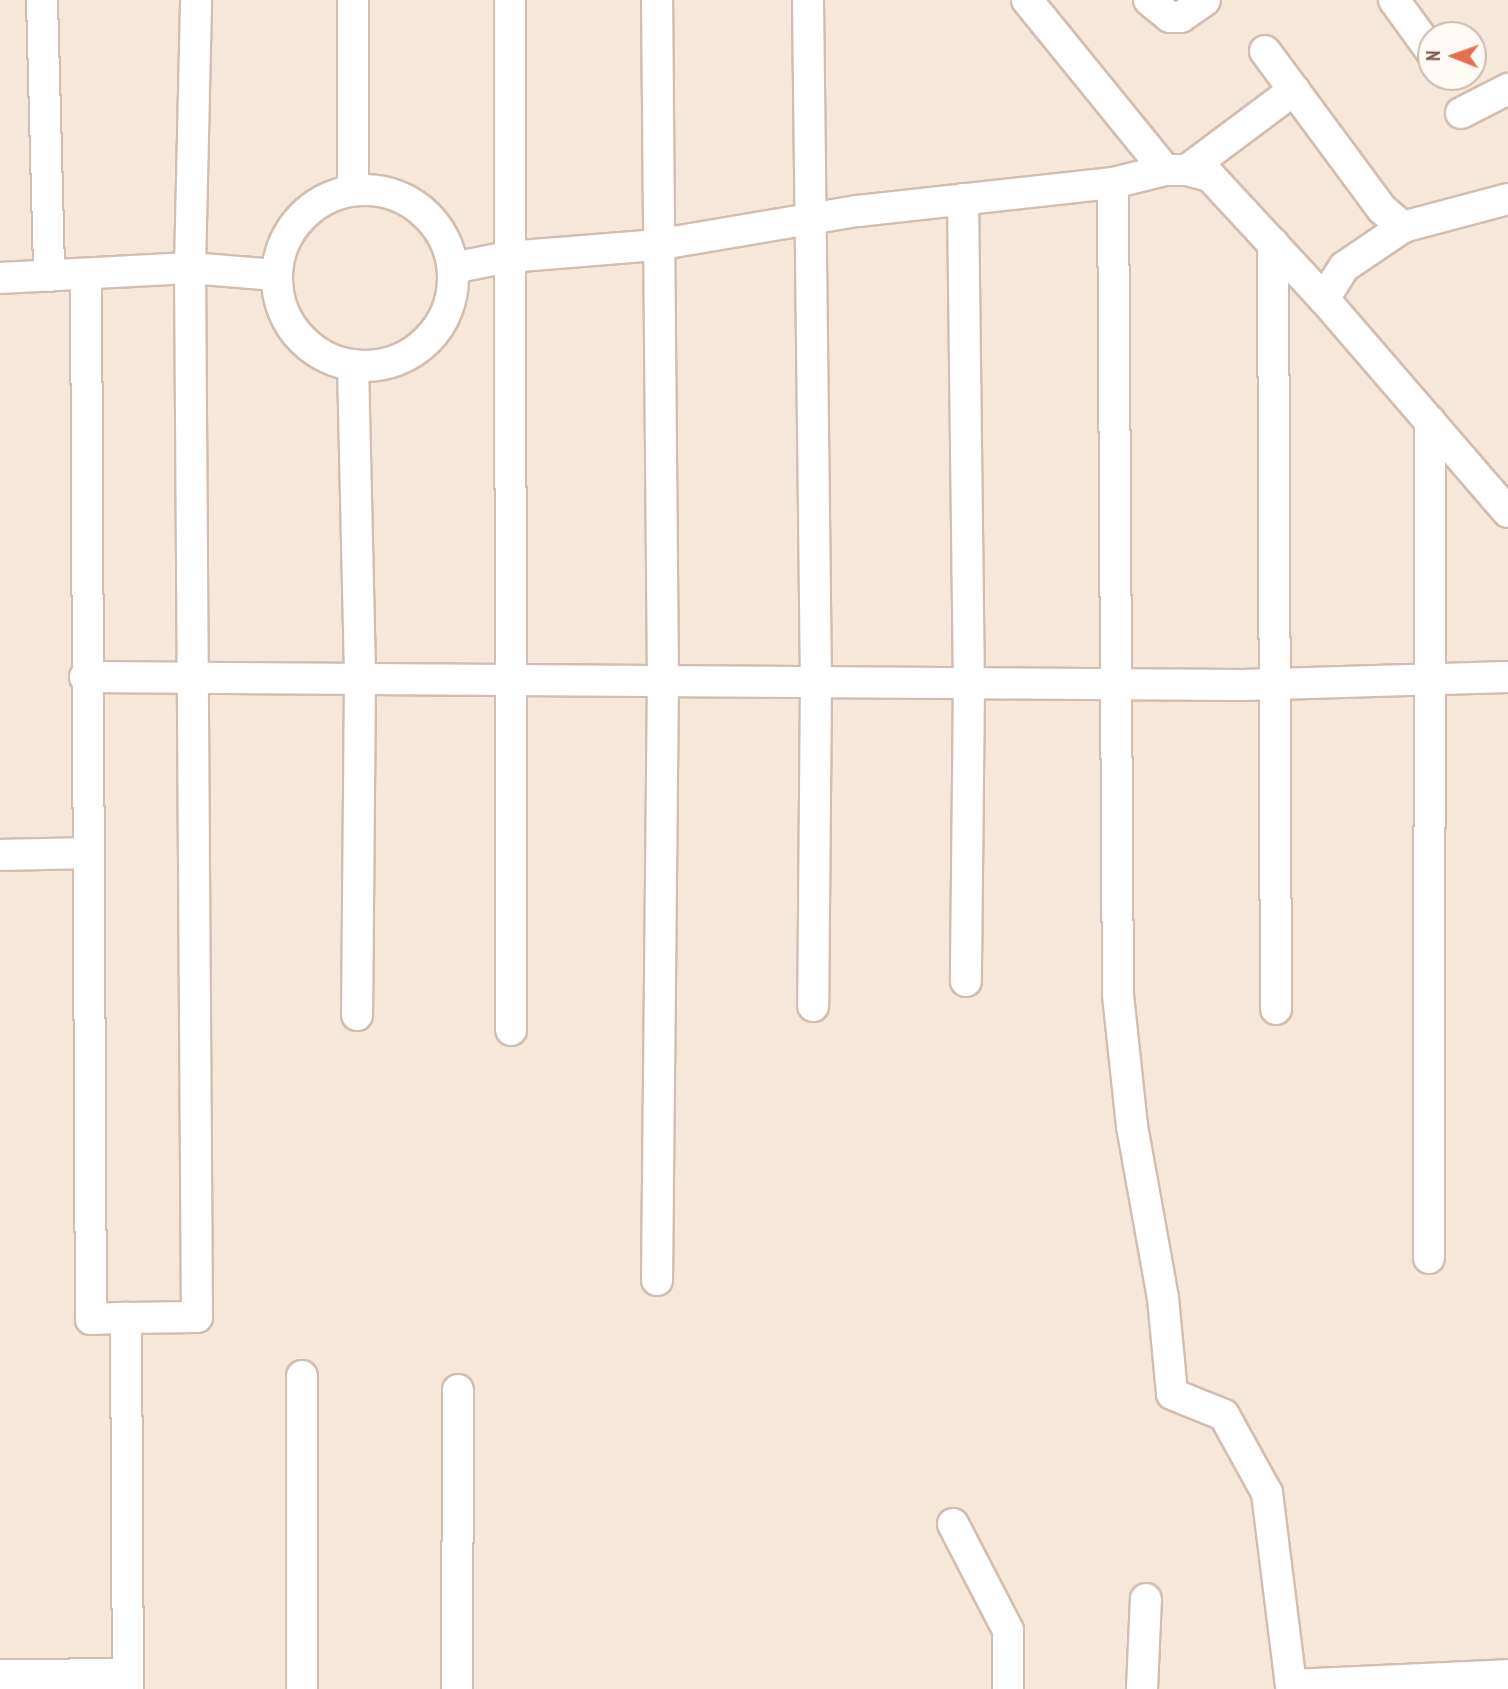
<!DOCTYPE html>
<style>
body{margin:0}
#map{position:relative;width:1508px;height:1689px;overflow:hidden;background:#fdf6ec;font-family:"PT Sans Narrow",sans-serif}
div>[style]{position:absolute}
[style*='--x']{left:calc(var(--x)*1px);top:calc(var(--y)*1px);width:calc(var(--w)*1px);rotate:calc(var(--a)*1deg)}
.residential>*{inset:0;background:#f5e8da}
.roads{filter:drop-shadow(2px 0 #d1beb0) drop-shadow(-2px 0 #d1beb0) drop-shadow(0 2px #d1beb0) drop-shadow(0 -2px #d1beb0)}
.minor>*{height:30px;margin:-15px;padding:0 15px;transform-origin:15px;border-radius:15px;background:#fff}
.minor>.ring{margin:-15px;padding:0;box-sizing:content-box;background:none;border:30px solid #fff;border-radius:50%}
span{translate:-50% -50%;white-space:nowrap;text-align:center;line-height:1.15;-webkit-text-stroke:6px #fffaf3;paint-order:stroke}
.north{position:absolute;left:1417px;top:21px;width:70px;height:70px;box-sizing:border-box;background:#fffaf3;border:2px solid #cabbb1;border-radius:50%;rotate:271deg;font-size:19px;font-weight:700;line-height:28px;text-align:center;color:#7a5c4d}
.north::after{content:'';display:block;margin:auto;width:24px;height:32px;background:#e76f51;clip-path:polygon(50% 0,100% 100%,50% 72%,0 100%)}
</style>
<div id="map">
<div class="residential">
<div style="clip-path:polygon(evenodd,0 0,1508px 0,1508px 1689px,0 1689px,0 0,1431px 35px,1473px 35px,1473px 77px,1431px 77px,1431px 35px)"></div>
</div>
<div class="roads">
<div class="minor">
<div style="--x:42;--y:0;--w:276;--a:88.5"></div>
<div style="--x:353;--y:0;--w:189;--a:90"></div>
<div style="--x:510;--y:0;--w:1030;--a:89.94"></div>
<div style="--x:808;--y:0;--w:682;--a:89.33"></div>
<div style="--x:816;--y:682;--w:324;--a:90.5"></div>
<div style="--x:1027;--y:0;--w:219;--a:50.9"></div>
<div style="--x:1149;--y:0;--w:27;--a:39"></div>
<div style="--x:1170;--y:17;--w:11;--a:0"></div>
<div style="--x:1181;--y:17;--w:29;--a:-35"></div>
<div style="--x:1394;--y:0;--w:63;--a:54"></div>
<div style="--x:1265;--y:51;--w:197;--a:53.5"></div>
<div style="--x:1382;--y:209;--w:28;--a:41"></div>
<div style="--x:1461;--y:113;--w:53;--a:-27.1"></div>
<div style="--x:1187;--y:170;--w:134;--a:-36.8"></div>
<div style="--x:1113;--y:183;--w:812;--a:89.65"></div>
<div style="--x:1118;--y:995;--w:132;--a:83.9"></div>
<div style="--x:1132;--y:1126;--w:175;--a:79.8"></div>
<div style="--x:1163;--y:1298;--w:96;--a:84.6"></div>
<div style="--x:1172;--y:1394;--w:56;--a:22"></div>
<div style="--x:1224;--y:1415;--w:89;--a:61.1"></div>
<div style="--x:1267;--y:1493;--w:193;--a:82.9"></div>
<div style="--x:1291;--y:1685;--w:217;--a:-2.6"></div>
<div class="ring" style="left:277px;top:190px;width:146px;height:146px"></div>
<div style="--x:963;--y:199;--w:484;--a:89.3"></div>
<div style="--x:969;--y:683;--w:298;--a:90.6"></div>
<div style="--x:1508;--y:199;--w:109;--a:165.1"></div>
<div style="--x:1403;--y:227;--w:71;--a:145.9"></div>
<div style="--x:1344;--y:267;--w:38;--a:122"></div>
<div style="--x:1324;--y:299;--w:281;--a:49.2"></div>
<div style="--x:1273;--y:243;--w:766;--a:89.78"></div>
<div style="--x:453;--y:268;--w:56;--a:-11.3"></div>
<div style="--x:508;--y:257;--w:148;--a:-4.6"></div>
<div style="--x:656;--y:245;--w:205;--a:-9.6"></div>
<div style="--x:858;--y:211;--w:257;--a:-6.3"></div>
<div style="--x:1113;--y:183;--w:54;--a:-14"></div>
<div style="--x:1165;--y:170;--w:22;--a:0"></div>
<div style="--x:1187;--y:170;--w:24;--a:15"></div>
<div style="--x:1210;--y:176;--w:168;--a:47.2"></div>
<div style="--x:86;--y:274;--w:1045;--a:89.73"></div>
<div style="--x:91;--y:1319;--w:35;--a:-2"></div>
<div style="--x:126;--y:1318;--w:371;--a:89.7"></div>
<div style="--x:0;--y:278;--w:190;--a:-3"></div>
<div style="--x:190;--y:268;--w:86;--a:4.7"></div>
<div style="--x:353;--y:365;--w:314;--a:88.7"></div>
<div style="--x:360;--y:679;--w:336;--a:90.5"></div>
<div style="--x:85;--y:677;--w:1157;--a:0.4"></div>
<div style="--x:1242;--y:685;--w:266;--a:-1.7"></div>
<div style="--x:0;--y:855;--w:87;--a:-1.3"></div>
<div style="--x:1429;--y:1258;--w:837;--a:-89.93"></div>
<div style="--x:657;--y:1280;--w:599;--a:-89.43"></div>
<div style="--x:663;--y:681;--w:681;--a:-90.5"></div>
<div style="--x:126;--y:1318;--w:71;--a:-0.8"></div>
<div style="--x:197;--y:1317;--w:1049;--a:-90.38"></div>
<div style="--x:190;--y:268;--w:268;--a:-88.7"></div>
<div style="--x:953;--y:1524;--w:119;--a:62.6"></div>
<div style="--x:1008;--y:1630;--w:59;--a:90"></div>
<div style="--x:0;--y:1675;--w:128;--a:-0.4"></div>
<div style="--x:302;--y:1689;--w:313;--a:-90"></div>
<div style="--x:457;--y:1689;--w:299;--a:-89.8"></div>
<div style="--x:1142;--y:1689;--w:90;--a:-87.5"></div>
</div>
</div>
<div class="north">N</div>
</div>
